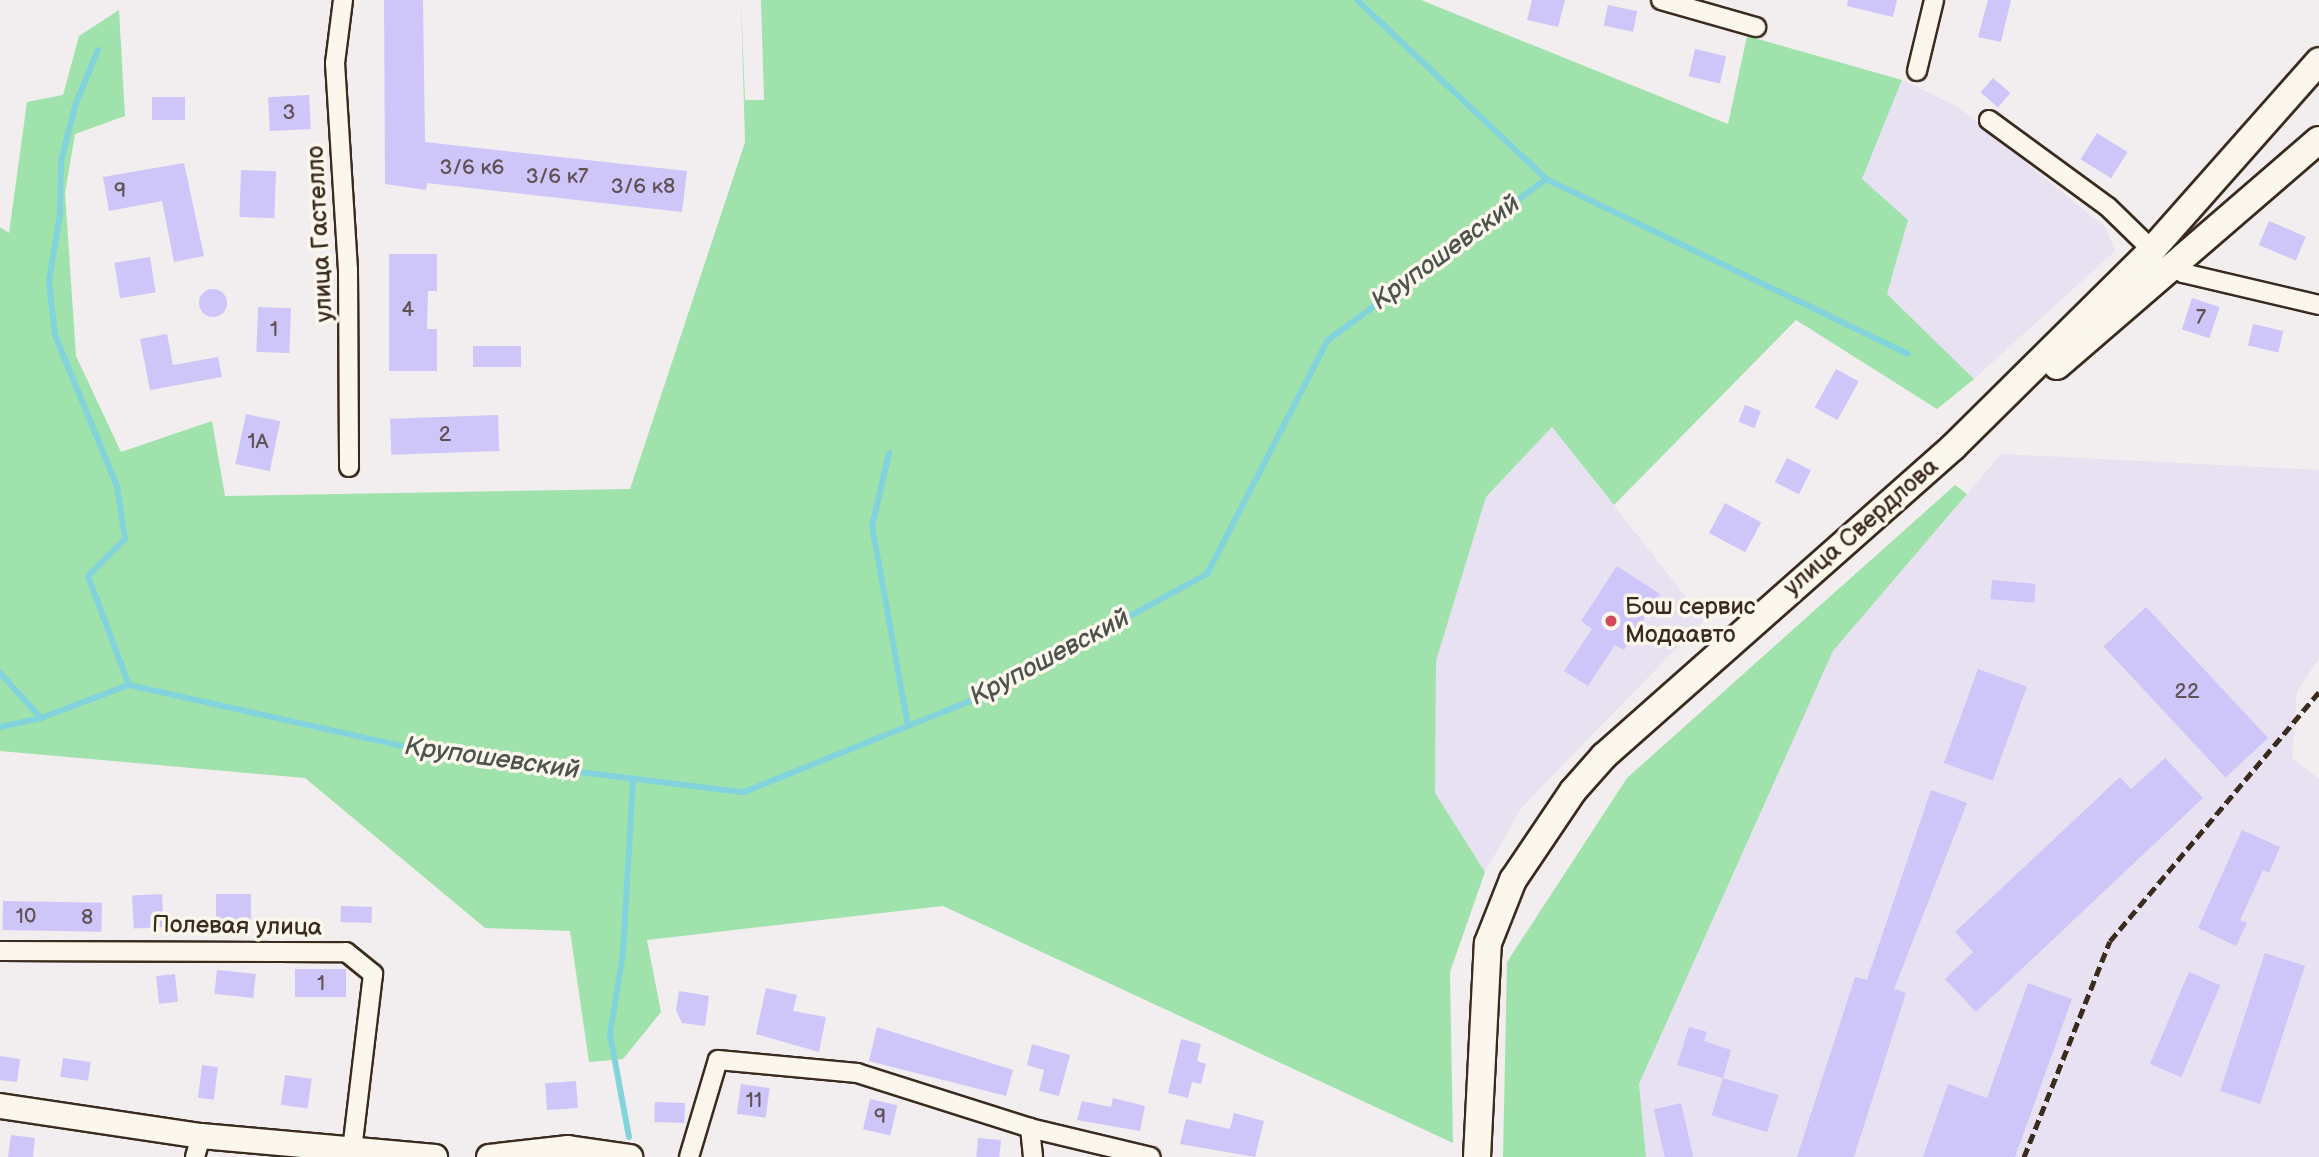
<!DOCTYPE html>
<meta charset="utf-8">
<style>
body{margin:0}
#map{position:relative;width:2319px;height:1157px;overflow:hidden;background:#f2edee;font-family:"Balsamiq Sans",sans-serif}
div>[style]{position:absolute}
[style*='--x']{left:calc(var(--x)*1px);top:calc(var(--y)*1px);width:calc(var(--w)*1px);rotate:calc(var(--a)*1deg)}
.built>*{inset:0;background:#e7e1f1}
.green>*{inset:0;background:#a0e2ac}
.stream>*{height:6px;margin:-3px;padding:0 3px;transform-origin:3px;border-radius:3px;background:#82d3db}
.building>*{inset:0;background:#cec6f8;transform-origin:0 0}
.round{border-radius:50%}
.roads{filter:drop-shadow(2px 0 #3b2a1e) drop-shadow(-2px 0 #3b2a1e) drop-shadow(0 2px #3b2a1e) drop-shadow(0 -2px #3b2a1e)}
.minor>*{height:18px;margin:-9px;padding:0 9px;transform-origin:9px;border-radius:9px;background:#fbf7ec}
.secondary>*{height:24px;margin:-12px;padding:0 12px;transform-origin:12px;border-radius:12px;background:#fbf7ec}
.primary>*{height:26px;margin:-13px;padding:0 13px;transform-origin:13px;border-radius:13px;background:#fbf7ec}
.rail>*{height:5px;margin-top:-2.5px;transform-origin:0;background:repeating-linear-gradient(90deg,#3b2a1e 0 10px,transparent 0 15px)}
.dots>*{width:19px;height:19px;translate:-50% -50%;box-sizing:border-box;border:4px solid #fbf7ec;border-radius:50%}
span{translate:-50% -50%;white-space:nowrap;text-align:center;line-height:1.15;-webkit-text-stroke:7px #fbf7ec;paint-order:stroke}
.number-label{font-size:21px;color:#605154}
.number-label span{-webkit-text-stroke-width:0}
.street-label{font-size:24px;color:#3b2a1e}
.poi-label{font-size:24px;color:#3b2a1e}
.left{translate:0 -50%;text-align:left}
.water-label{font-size:26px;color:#4d544d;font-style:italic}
</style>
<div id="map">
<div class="built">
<div style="clip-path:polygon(1902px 80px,1958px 107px,2105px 227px,2115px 251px,1974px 379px,1887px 294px,1908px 220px,1862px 180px)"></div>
<div style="clip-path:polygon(1552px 427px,1704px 620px,1522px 807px,1485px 872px,1435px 793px,1436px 660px,1486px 497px)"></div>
<div style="clip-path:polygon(2001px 454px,2319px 470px,2319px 658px,2297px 691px,2292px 758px,2319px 779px,2319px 1157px,1646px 1157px,1639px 1084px,1833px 651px)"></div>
</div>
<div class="green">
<div style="clip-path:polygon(741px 0,745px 100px,764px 100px,761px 0,1421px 0,1728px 124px,1747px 36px,1902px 80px,1862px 179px,1908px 220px,1887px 294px,1974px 379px,1937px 409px,1796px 320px,1614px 505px,1552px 427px,1486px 497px,1436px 661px,1435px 793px,1485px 872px,1450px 972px,1453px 1143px,943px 906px,647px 940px,661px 1012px,623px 1059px,589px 1062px,570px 931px,485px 928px,305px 778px,0 751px,0 227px,9px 233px,27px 102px,63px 95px,79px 36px,119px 10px,125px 116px,75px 134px,65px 193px,76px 356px,121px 452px,212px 421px,225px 496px,630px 489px,745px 142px)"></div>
<div style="clip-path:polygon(1955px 485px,1967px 494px,1833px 651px,1639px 1084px,1646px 1157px,1503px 1157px,1507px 962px,1627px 778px)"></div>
</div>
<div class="stream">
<div style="--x:1357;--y:0;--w:260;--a:43.4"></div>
<div style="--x:98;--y:50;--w:57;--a:112.5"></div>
<div style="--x:76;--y:103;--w:60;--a:104.5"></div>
<div style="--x:61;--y:161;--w:53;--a:91.1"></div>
<div style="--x:60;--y:214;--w:68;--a:99.3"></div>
<div style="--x:49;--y:281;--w:54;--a:83.7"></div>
<div style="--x:55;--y:335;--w:163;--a:67.7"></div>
<div style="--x:117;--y:486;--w:54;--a:81.4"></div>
<div style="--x:125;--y:539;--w:52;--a:135"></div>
<div style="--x:88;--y:576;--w:116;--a:69.4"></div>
<div style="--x:889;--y:453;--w:75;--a:103.1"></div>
<div style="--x:872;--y:526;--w:203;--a:79.8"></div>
<div style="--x:0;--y:673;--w:61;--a:47.7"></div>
<div style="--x:41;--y:718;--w:94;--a:-20.6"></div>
<div style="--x:129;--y:685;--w:320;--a:12.6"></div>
<div style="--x:441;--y:755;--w:305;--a:7"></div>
<div style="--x:744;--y:792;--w:260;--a:-21.9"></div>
<div style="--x:985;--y:695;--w:253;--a:-28.6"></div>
<div style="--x:1207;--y:574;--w:263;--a:-62.7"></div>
<div style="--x:1328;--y:340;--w:271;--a:-36.4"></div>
<div style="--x:1546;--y:179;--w:402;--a:25.8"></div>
<div style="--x:0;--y:727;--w:42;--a:-12.4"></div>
<div style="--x:629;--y:1137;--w:105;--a:-100.5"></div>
<div style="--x:610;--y:1034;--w:82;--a:-80.9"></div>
<div style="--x:623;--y:953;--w:175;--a:-86.7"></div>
</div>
<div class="building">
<div style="clip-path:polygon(384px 0,423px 0,425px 142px,687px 171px,682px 212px,427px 183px,426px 190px,385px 184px)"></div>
<div style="clip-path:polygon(1532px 0,1565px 0,1558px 27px,1527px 20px)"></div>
<div style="clip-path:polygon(1848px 0,1897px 0,1893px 17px,1847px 6px)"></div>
<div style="clip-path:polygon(1988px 0,2011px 0,2001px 42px,1978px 37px)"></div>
<div style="left:1608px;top:5px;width:30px;height:21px;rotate:12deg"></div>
<div style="left:1695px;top:49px;width:32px;height:28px;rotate:13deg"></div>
<div style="left:1993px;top:78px;width:23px;height:19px;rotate:41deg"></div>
<div style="left:309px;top:95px;width:34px;height:41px;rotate:87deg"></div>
<div style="left:185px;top:97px;width:23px;height:33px;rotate:90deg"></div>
<div style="left:2097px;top:133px;width:36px;height:31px;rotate:32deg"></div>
<div style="clip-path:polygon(184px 163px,204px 256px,174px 262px,162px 201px,109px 211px,103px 177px)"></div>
<div style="left:241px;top:170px;width:35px;height:47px;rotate:2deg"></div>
<div style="left:2269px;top:221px;width:40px;height:26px;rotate:23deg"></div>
<div style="clip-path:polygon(389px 254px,437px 254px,437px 291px,428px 291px,427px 329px,437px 329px,437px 371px,389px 371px)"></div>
<div style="left:150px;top:257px;width:36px;height:36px;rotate:81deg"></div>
<div class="round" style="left:199px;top:289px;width:28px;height:28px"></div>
<div style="left:2192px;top:298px;width:29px;height:33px;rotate:18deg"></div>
<div style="left:258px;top:307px;width:33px;height:45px;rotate:2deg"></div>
<div style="left:2253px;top:324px;width:31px;height:22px;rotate:13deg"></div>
<div style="clip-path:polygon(167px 334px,173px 365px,218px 357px,222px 377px,150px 390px,140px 339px)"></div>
<div style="left:521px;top:346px;width:21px;height:48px;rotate:90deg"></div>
<div style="left:1836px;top:369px;width:26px;height:44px;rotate:29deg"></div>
<div style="left:1745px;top:405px;width:17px;height:18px;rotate:21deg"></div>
<div style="left:246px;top:414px;width:35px;height:51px;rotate:12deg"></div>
<div style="left:498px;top:415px;width:36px;height:108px;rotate:88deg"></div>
<div style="left:1787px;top:458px;width:27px;height:27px;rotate:27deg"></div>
<div style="left:1725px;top:503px;width:41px;height:34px;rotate:28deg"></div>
<div style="clip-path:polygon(1617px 566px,1660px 594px,1624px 650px,1615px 645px,1588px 686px,1564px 671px,1592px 629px,1581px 621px)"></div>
<div style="left:1992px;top:580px;width:44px;height:19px;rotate:5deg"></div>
<div style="left:2146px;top:607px;width:179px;height:58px;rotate:47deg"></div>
<div style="left:1978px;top:669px;width:52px;height:100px;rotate:20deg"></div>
<div style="clip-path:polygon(2165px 758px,2203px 798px,1976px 1012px,1945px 979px,1973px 952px,1955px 932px,2120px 777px,2131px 789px)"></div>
<div style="clip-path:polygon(1931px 790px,1967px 803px,1894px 989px,1906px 993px,1854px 1157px,1797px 1157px,1855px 977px,1867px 980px)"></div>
<div style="clip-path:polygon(2242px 830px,2280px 847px,2269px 873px,2263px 870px,2240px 920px,2247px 923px,2236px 946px,2198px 928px)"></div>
<div style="left:162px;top:894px;width:33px;height:30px;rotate:87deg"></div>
<div style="left:216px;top:894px;width:35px;height:36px"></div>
<div style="left:3px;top:901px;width:99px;height:29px;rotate:1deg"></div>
<div style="left:341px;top:906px;width:31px;height:16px;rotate:2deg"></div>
<div style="left:2265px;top:953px;width:42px;height:145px;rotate:18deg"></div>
<div style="left:346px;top:969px;width:28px;height:51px;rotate:90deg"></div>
<div style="left:217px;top:970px;width:39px;height:24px;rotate:6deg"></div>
<div style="left:2189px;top:972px;width:34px;height:100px;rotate:23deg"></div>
<div style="left:175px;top:974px;width:28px;height:19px;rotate:84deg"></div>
<div style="clip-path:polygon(2028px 983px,2072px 999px,2015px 1157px,1923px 1157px,1948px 1084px,1987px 1098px)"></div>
<div style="clip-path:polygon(766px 988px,797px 995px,793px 1011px,826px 1017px,819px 1052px,756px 1034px)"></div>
<div style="clip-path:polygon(679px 991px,709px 996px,705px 1026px,682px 1023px,676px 1010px)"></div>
<div style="clip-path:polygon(877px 1027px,1013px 1070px,1006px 1096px,869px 1061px)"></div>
<div style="clip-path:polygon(1689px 1027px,1707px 1032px,1704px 1041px,1731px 1050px,1723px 1078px,1677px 1065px)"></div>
<div style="clip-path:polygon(1181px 1039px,1201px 1044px,1197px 1061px,1206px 1064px,1201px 1084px,1192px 1082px,1188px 1098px,1168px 1093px)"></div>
<div style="clip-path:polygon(1032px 1044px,1070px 1055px,1059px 1096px,1039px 1091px,1044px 1070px,1027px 1065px)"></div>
<div style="clip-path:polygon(0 1056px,20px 1059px,17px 1082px,0 1080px)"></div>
<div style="left:63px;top:1058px;width:28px;height:19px;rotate:8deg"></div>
<div style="left:202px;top:1065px;width:16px;height:33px;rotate:7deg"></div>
<div style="left:285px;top:1075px;width:27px;height:30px;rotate:8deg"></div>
<div style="left:1723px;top:1078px;width:58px;height:39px;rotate:17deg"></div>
<div style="left:576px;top:1081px;width:27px;height:31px;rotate:86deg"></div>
<div style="left:741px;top:1084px;width:29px;height:30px;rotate:8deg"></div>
<div style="clip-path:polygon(1113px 1098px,1145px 1106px,1140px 1131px,1077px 1120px,1082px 1101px,1111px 1107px)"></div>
<div style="left:870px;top:1099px;width:28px;height:31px;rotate:13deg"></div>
<div style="left:655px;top:1102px;width:30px;height:20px;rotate:2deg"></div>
<div style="left:1681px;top:1103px;width:55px;height:28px;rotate:77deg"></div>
<div style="clip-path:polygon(1234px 1113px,1264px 1121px,1255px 1157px,1180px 1144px,1186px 1119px,1230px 1129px)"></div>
<div style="clip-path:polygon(11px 1135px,35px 1138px,33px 1157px,8px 1157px)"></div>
<div style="left:978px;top:1138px;width:23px;height:19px;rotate:5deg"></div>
</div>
<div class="roads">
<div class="minor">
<div style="--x:343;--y:0;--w:64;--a:97.2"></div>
<div style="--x:335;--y:63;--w:207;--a:86.4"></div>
<div style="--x:348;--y:270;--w:197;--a:89.7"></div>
<div style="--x:1661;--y:0;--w:99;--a:15.9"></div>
<div style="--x:1917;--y:71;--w:73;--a:-76.5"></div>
<div style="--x:1989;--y:120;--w:147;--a:36.2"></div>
<div style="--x:2108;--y:207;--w:62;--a:44.3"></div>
<div style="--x:2174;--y:264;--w:13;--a:45"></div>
<div style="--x:2183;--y:273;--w:140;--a:13.2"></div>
<div style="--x:0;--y:951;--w:346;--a:0.2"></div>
<div style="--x:346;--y:952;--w:35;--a:39"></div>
<div style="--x:373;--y:974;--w:177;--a:96.8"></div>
<div style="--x:1030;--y:1128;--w:29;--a:84"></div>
<div style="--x:195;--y:1157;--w:22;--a:-74"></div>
<div style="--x:689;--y:1157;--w:101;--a:-73.4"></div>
<div style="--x:718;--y:1060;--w:140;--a:5.3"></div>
<div style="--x:857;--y:1073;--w:182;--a:17.6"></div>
<div style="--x:1030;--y:1128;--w:124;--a:13.5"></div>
</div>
<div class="secondary">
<div style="--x:0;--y:1106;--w:203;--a:8.5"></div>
<div style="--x:201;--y:1136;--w:235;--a:5.1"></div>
<div style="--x:489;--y:1157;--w:80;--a:-6.5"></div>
<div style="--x:568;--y:1148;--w:63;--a:8.3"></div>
</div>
<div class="primary">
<div style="--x:2057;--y:366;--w:346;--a:-40.8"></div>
<div style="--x:1477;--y:1157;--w:214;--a:-87.1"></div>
<div style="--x:1488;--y:943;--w:68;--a:-68.4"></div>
<div style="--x:1513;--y:880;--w:107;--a:-56"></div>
<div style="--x:1573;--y:791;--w:47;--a:-48.5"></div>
<div style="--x:1604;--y:756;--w:466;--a:-41.5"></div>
<div style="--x:1953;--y:447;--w:280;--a:-44.7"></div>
<div style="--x:2152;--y:250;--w:252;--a:-48.5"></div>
</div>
</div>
<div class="rail">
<div style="--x:2024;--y:1157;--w:232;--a:-68.3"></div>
<div style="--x:2110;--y:941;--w:325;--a:-50"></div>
</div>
<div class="dots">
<div style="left:1611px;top:621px;background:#d1495b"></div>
</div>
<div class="number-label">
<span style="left:289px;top:113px">3</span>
<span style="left:472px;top:168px">3/6 к6</span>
<span style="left:557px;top:177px">3/6 к7</span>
<span style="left:643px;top:187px">3/6 к8</span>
<span style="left:120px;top:191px">9</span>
<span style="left:408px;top:310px">4</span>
<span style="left:2201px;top:318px">7</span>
<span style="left:274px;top:330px">1</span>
<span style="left:445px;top:435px">2</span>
<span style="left:258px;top:442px">1А</span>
<span style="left:2187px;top:692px">22</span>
<span style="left:26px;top:917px">10</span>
<span style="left:87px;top:918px">8</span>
<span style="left:321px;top:984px">1</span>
<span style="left:754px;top:1101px">11</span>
<span style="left:880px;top:1117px">9</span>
</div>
<div class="street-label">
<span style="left:320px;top:234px;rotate:-93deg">улица Гастелло</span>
<span style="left:1861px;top:527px;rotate:-41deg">улица Свердлова</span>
<span style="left:237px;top:926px;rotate:1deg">Полевая улица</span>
</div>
<div class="poi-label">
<span class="left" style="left:1625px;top:621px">Бош сервис<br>Модаавто</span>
</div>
<div class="water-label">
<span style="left:1446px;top:253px;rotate:-36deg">Крупошевский</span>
<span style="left:1050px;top:658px;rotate:-28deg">Крупошевский</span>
<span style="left:492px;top:759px;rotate:8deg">Крупошевский</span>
</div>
</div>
